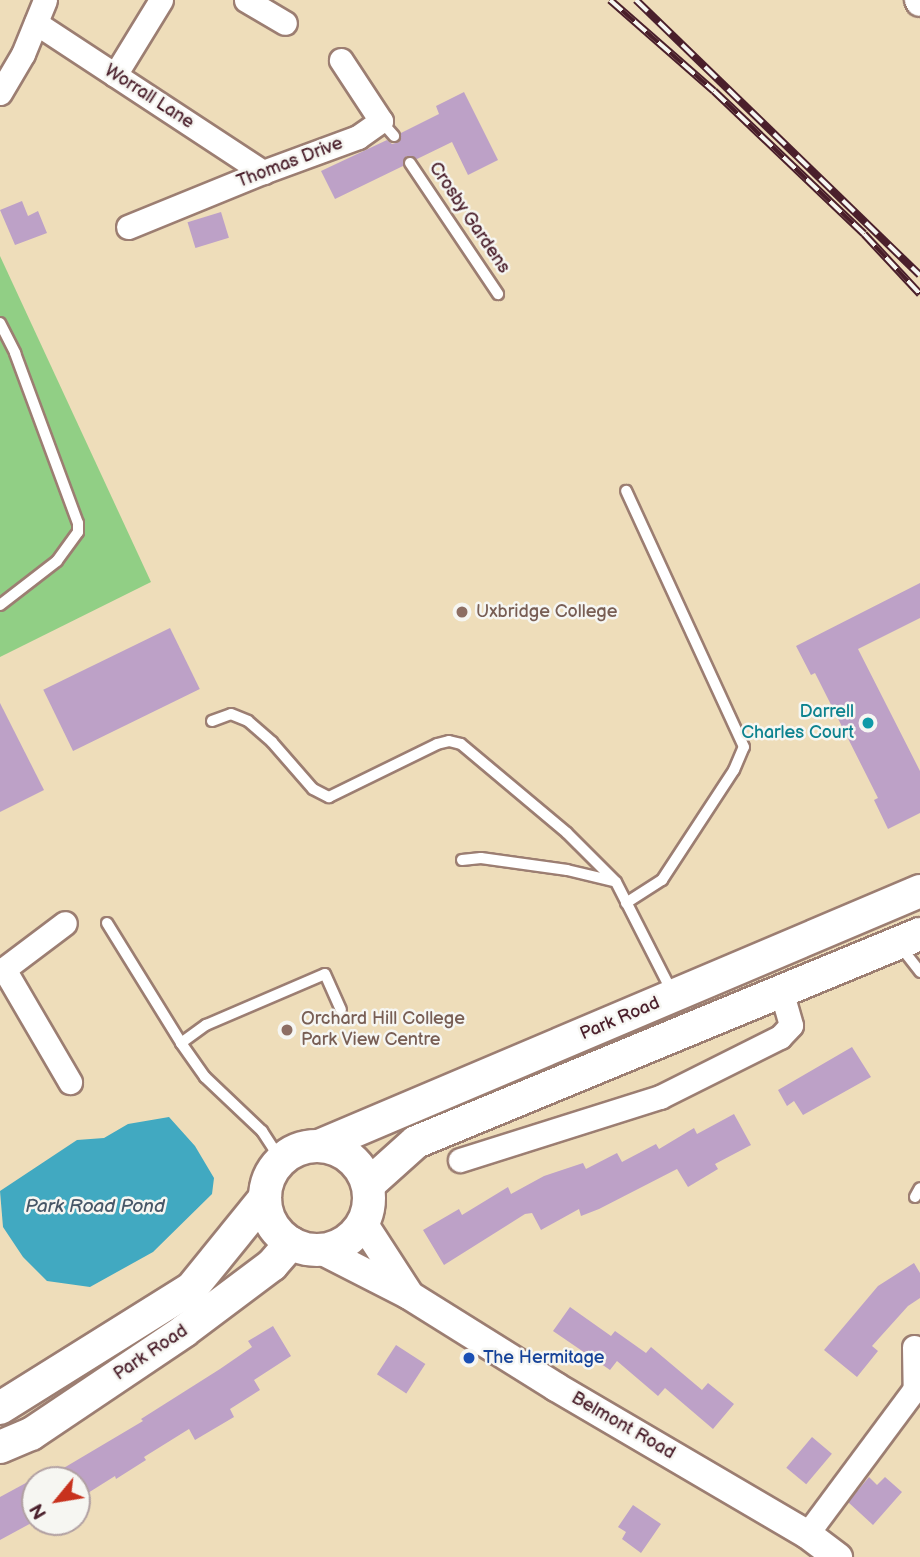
<!DOCTYPE html>
<style>
body{margin:0}
#map{position:relative;width:920px;height:1557px;overflow:hidden;background:#eeddba;font-family:"Balsamiq Sans",sans-serif}
div>[style]{position:absolute}
[style*='--x']{left:calc(var(--x)*1px);top:calc(var(--y)*1px);width:calc(var(--w)*1px);rotate:calc(var(--a)*1deg)}
.green>*{inset:0;background:#91cf85}
.water>*{inset:0;background:#41a9c1}
.building>*{inset:0;background:#bda1c7;transform-origin:0 0}
.roads{filter:drop-shadow(2px 0 #9c7e72) drop-shadow(-2px 0 #9c7e72) drop-shadow(0 2px #9c7e72) drop-shadow(0 -2px #9c7e72)}
.service>*{height:10px;margin:-5px;padding:0 5px;transform-origin:5px;border-radius:5px;background:#fff}
.minor>*{height:23px;margin:-11.5px;padding:0 11.5px;transform-origin:11.5px;border-radius:11.5px;background:#fff}
.tertiary>*{height:28px;margin:-14px;padding:0 14px;transform-origin:14px;border-radius:14px;background:#fff}
.secondary>*{height:32px;margin:-16px;padding:0 16px;transform-origin:16px;border-radius:16px;background:#fff}
.secondary>.ring{margin:-16px;padding:0;box-sizing:content-box;background:none;border:32px solid #fff;border-radius:50%}
.rail>*{height:8px;margin-top:-4px;transform-origin:0;background:repeating-linear-gradient(90deg,#f6f6f2 0 16px,#4a1f2b 0 32px);box-sizing:border-box;border-block:2px solid #4a1f2b}
.dots>*{width:19px;height:19px;translate:-50% -50%;box-sizing:border-box;border:4px solid #f6f6f2;border-radius:50%}
span{translate:-50% -50%;white-space:nowrap;text-align:center;line-height:1.15;-webkit-text-stroke:5px #f6f6f2;paint-order:stroke}
.street-label{font-size:18px;color:#4a1f2b}
.education-label{font-size:18px;color:#785e54}
.left{translate:0 -50%;text-align:left}
.culture-label{font-size:18px;color:#0d838f}
.right{translate:-100% -50%;text-align:right}
.transit-label{font-size:18px;color:#164399}
.water-label{font-size:19px;color:#465667;font-style:italic}
.north{position:absolute;left:21px;top:1466px;width:70px;height:70px;box-sizing:border-box;background:#f6f6f2;border:2px solid #b1a0a2;border-radius:50%;rotate:240deg;font-size:19px;font-weight:700;line-height:28px;text-align:center;color:#4a1f2b}
.north::after{content:'';display:block;margin:auto;width:24px;height:32px;background:#c8321e;clip-path:polygon(50% 0,100% 100%,50% 72%,0 100%)}
</style>
<div id="map">
<div class="green">
<div style="clip-path:polygon(0 256px,151px 582px,0 657px)"></div>
</div>
<div class="water">
<div style="clip-path:polygon(169px 1117px,195px 1146px,214px 1178px,212px 1194px,153px 1252px,90px 1287px,47px 1281px,23px 1257px,3px 1227px,0 1191px,77px 1140px,104px 1138px,128px 1124px)"></div>
</div>
<div class="building">
<div style="clip-path:polygon(464px 92px,498px 160px,468px 175px,452px 142px,417px 159px,406px 156px,403px 166px,335px 199px,321px 171px,387px 140px,392px 144px,399px 142px,401px 133px,439px 114px,436px 106px)"></div>
<div style="clip-path:polygon(22px 201px,28px 216px,38px 211px,47px 233px,15px 245px,0 210px)"></div>
<div style="left:221px;top:212px;width:27px;height:35px;rotate:73deg"></div>
<div style="clip-path:polygon(920px 583px,920px 618px,858px 649px,920px 771px,920px 813px,888px 829px,874px 800px,878px 798px,815px 673px,811px 675px,796px 646px)"></div>
<div style="left:170px;top:628px;width:68px;height:141px;rotate:64deg"></div>
<div style="clip-path:polygon(0 703px,44px 790px,0 812px)"></div>
<div style="clip-path:polygon(852px 1047px,871px 1077px,803px 1115px,794px 1101px,787px 1106px,778px 1090px)"></div>
<div style="clip-path:polygon(734px 1114px,751px 1145px,715px 1164px,718px 1169px,688px 1187px,677px 1169px,599px 1209px,581px 1216px,579px 1209px,541px 1230px,532px 1213px,525px 1214px,444px 1265px,423px 1230px,459px 1209px,462px 1215px,508px 1187px,511px 1194px,544px 1176px,583px 1163px,586px 1169px,617px 1153px,622px 1162px,656px 1144px,659px 1149px,694px 1128px,697px 1134px)"></div>
<div style="clip-path:polygon(914px 1263px,920px 1273px,920px 1298px,908px 1306px,872px 1346px,878px 1351px,857px 1377px,824px 1350px,878px 1286px)"></div>
<div style="clip-path:polygon(570px 1307px,611px 1336px,615px 1331px,646px 1353px,651px 1347px,702px 1390px,708px 1383px,734px 1404px,713px 1429px,665px 1388px,658px 1396px,617px 1361px,610px 1370px,553px 1331px)"></div>
<div style="clip-path:polygon(273px 1326px,291px 1356px,254px 1380px,260px 1390px,230px 1409px,234px 1417px,195px 1440px,189px 1429px,144px 1457px,146px 1460px,116px 1479px,115px 1476px,80px 1498px,77px 1480px,69px 1480px,62px 1469px,143px 1421px,141px 1419px,220px 1369px,252px 1347px,248px 1341px)"></div>
<div style="left:396px;top:1345px;width:35px;height:35px;rotate:33deg"></div>
<div style="left:812px;top:1437px;width:26px;height:40px;rotate:40deg"></div>
<div style="clip-path:polygon(869px 1477px,877px 1485px,885px 1477px,902px 1492px,873px 1525px,848px 1502px)"></div>
<div style="clip-path:polygon(35px 1478px,35px 1521px,0 1540px,0 1497px)"></div>
<div style="clip-path:polygon(633px 1505px,661px 1524px,641px 1553px,622px 1539px,626px 1532px,618px 1527px)"></div>
</div>
<div class="roads">
<div class="service">
<div style="--x:381;--y:121;--w:20;--a:49"></div>
<div style="--x:410;--y:163;--w:158;--a:56.1"></div>
<div style="--x:0;--y:323;--w:34;--a:63"></div>
<div style="--x:15;--y:353;--w:181;--a:69.7"></div>
<div style="--x:78;--y:523;--w:9;--a:90"></div>
<div style="--x:78;--y:532;--w:36;--a:126"></div>
<div style="--x:57;--y:561;--w:72;--a:142.3"></div>
<div style="--x:212;--y:721;--w:20;--a:-20"></div>
<div style="--x:231;--y:714;--w:18;--a:22"></div>
<div style="--x:248;--y:721;--w:32;--a:41"></div>
<div style="--x:272;--y:742;--w:62;--a:48.9"></div>
<div style="--x:313;--y:789;--w:18;--a:27"></div>
<div style="--x:329;--y:797;--w:120;--a:-26.1"></div>
<div style="--x:437;--y:744;--w:12;--a:-14"></div>
<div style="--x:449;--y:741;--w:12;--a:14"></div>
<div style="--x:461;--y:744;--w:138;--a:40"></div>
<div style="--x:567;--y:833;--w:69;--a:45"></div>
<div style="--x:616;--y:882;--w:123;--a:63"></div>
<div style="--x:462;--y:860;--w:19;--a:-6"></div>
<div style="--x:481;--y:858;--w:87;--a:7.9"></div>
<div style="--x:567;--y:870;--w:47;--a:13.4"></div>
<div style="--x:626;--y:903;--w:43;--a:-32.6"></div>
<div style="--x:662;--y:880;--w:131;--a:-56.8"></div>
<div style="--x:734;--y:770;--w:25;--a:-67"></div>
<div style="--x:744;--y:747;--w:282;--a:-114.7"></div>
<div style="--x:107;--y:923;--w:141;--a:58.3"></div>
<div style="--x:181;--y:1043;--w:42;--a:54.8"></div>
<div style="--x:205;--y:1077;--w:79;--a:43.5"></div>
<div style="--x:262;--y:1131;--w:35;--a:57"></div>
<div style="--x:900;--y:946;--w:33;--a:52"></div>
<div style="--x:181;--y:1043;--w:31;--a:-36"></div>
<div style="--x:206;--y:1025;--w:129;--a:-23.2"></div>
<div style="--x:325;--y:974;--w:39;--a:66"></div>
<div style="--x:915;--y:1197;--w:10;--a:-61"></div>
</div>
<div class="minor">
<div style="--x:246;--y:0;--w:45;--a:30.5"></div>
<div style="--x:36;--y:23;--w:272;--a:33.3"></div>
<div style="--x:115;--y:75;--w:88;--a:-58.5"></div>
<div style="--x:0;--y:93;--w:45;--a:-59.5"></div>
<div style="--x:23;--y:54;--w:58;--a:-67.8"></div>
<div style="--x:128;--y:227;--w:146;--a:-22.2"></div>
<div style="--x:263;--y:172;--w:101;--a:-20.2"></div>
<div style="--x:358;--y:137;--w:28;--a:-35"></div>
<div style="--x:381;--y:121;--w:73;--a:-123.3"></div>
<div style="--x:4;--y:969;--w:76;--a:-37"></div>
<div style="--x:0;--y:971;--w:4;--a:-27"></div>
<div style="--x:4;--y:969;--w:131;--a:59.7"></div>
<div style="--x:460;--y:1160;--w:210;--a:-17.5"></div>
<div style="--x:660;--y:1097;--w:134;--a:-26.6"></div>
<div style="--x:780;--y:1037;--w:16;--a:-47"></div>
<div style="--x:791;--y:1025;--w:35;--a:-106"></div>
<div style="--x:914;--y:1347;--w:39;--a:89"></div>
<div style="--x:807;--y:1534;--w:189;--a:-53.4"></div>
</div>
<div class="tertiary">
<div style="--x:919;--y:0;--w:2;--a:63"></div>
<div style="--x:363;--y:1223;--w:85;--a:57.1"></div>
<div style="--x:321;--y:1250;--w:99;--a:27.1"></div>
<div style="--x:409;--y:1295;--w:173;--a:32"></div>
<div style="--x:556;--y:1387;--w:291;--a:30.4"></div>
<div style="--x:807;--y:1534;--w:39;--a:37"></div>
</div>
<div class="secondary">
<div style="--x:319;--y:1146;--w:653;--a:-22.99"></div>
<div class="ring" style="left:265px;top:1146px;width:72px;height:72px"></div>
<div style="--x:368;--y:1185;--w:64;--a:-41.9"></div>
<div style="--x:416;--y:1142;--w:545;--a:-22.43"></div>
<div style="--x:0;--y:1408;--w:226;--a:-32"></div>
<div style="--x:192;--y:1288;--w:116;--a:-51"></div>
<div style="--x:0;--y:1447;--w:34;--a:-23"></div>
<div style="--x:31;--y:1434;--w:184;--a:-33.9"></div>
<div style="--x:184;--y:1331;--w:110;--a:-36.9"></div>
<div style="--x:272;--y:1265;--w:29;--a:-49"></div>
</div>
</div>
<div class="rail">
<div style="--x:610;--y:0;--w:138;--a:41.2"></div>
<div style="--x:714;--y:91;--w:207;--a:43.6"></div>
<div style="--x:864;--y:234;--w:82;--a:47"></div>
<div style="--x:636;--y:0;--w:395;--a:44.1"></div>
</div>
<div class="dots">
<div style="left:462px;top:612px;background:#8d6e63"></div>
<div style="left:868px;top:723px;background:#0f9aa8"></div>
<div style="left:287px;top:1030px;background:#8d6e63"></div>
<div style="left:469px;top:1358px;background:#1a4fb4"></div>
</div>
<div class="street-label">
<span style="left:149px;top:97px;rotate:33deg">Worrall Lane</span>
<span style="left:290px;top:163px;rotate:-21deg">Thomas Drive</span>
<span style="left:469px;top:218px;rotate:56deg">Crosby Gardens</span>
<span style="left:620px;top:1019px;rotate:-23deg">Park Road</span>
<span style="left:151px;top:1353px;rotate:-34deg">Park Road</span>
<span style="left:623px;top:1426px;rotate:30deg">Belmont Road</span>
</div>
<div class="education-label">
<span class="left" style="left:476px;top:612px">Uxbridge College</span>
<span class="left" style="left:301px;top:1030px">Orchard Hill College<br>Park View Centre</span>
</div>
<div class="culture-label">
<span class="right" style="left:854px;top:723px">Darrell<br>Charles Court</span>
</div>
<div class="transit-label">
<span class="left" style="left:483px;top:1358px">The Hermitage</span>
</div>
<div class="water-label">
<span style="left:95px;top:1207px">Park Road Pond</span>
</div>
<div class="north">N</div>
</div>
